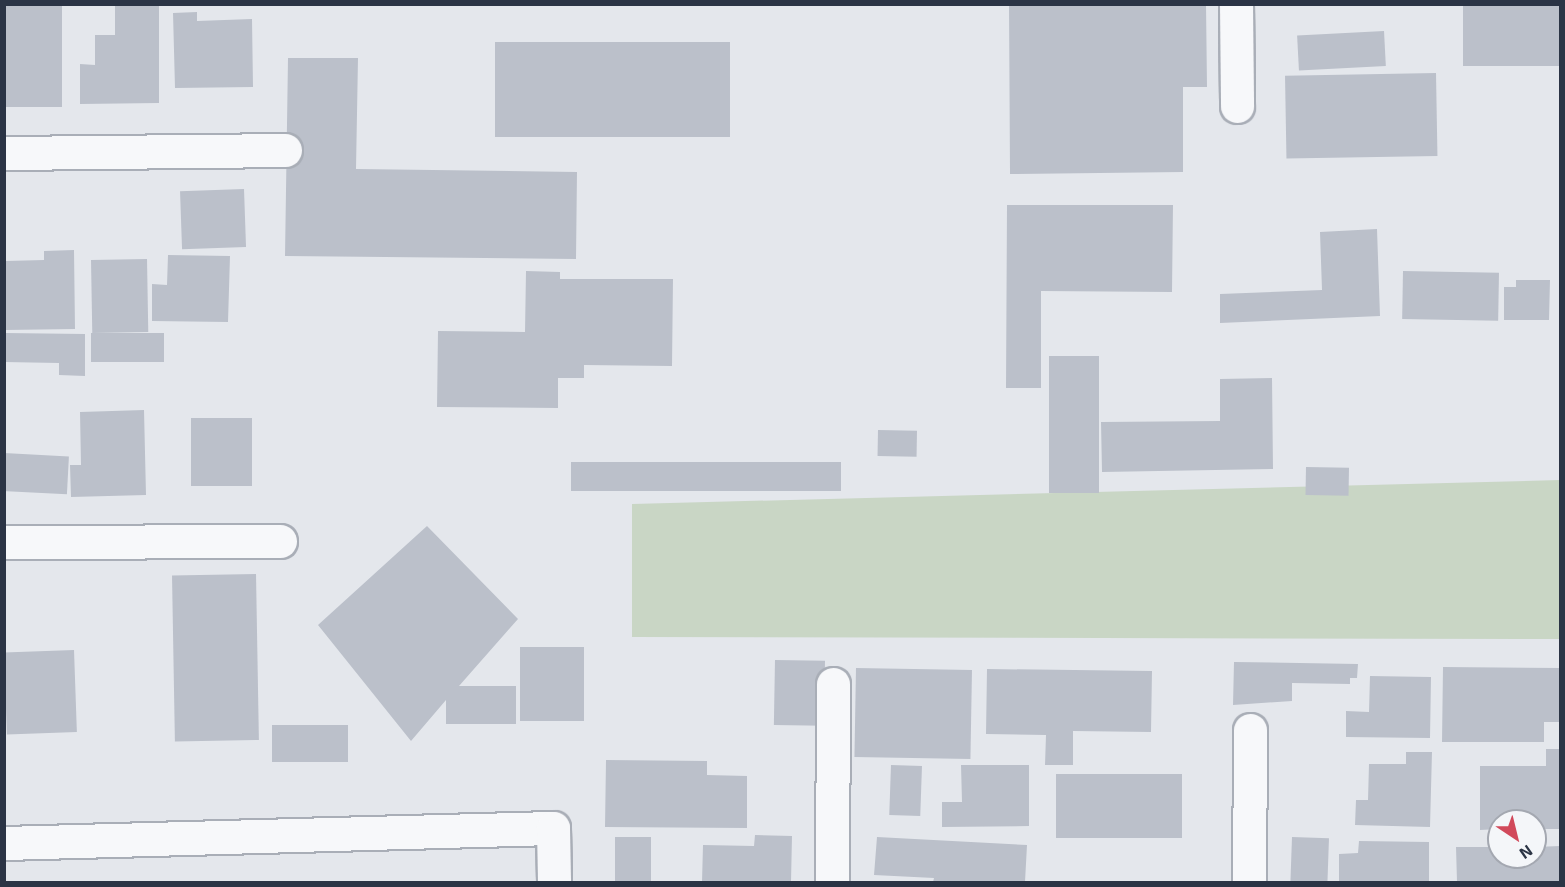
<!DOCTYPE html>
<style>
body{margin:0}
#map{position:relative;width:1565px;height:887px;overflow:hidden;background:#e4e7ec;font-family:"Exo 2",sans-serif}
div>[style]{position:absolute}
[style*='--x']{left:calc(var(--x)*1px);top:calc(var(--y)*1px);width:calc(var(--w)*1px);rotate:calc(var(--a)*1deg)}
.green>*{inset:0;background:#c9d6c5}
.building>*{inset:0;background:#bbc0ca;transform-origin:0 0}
.roads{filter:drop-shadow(2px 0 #a9aeb7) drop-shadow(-2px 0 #a9aeb7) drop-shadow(0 2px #a9aeb7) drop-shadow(0 -2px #a9aeb7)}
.minor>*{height:33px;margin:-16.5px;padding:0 16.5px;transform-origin:16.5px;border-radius:16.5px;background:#f7f8fa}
span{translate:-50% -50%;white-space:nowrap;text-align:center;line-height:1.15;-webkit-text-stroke:5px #f4f6f9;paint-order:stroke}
.frame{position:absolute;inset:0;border:6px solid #2b3445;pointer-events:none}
.north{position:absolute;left:1487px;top:809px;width:60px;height:60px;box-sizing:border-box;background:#f4f6f9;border:2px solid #a4a8b1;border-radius:50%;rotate:145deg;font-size:16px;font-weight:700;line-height:24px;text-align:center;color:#2b3445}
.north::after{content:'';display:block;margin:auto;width:21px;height:27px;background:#d1495b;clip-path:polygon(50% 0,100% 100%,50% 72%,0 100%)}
</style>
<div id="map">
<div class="green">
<div style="clip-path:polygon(1560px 480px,1560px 639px,632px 637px,632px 504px)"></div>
</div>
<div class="building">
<div style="left:4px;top:4px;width:58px;height:103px"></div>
<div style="clip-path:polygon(115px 4px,159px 4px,159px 103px,80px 104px,80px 64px,95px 65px,95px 35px,115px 35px)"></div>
<div style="clip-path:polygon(1009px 4px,1206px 4px,1207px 87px,1183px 87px,1183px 172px,1010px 174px)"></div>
<div style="left:1463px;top:4px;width:97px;height:62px"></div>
<div style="clip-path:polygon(197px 12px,197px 21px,252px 19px,253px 87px,175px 88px,173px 13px)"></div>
<div style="left:1384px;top:31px;width:35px;height:87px;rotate:87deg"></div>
<div style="left:495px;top:42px;width:235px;height:95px"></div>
<div style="clip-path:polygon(288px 58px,358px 58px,356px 169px,577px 172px,576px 259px,285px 256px)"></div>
<div style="left:1436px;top:73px;width:83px;height:151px;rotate:89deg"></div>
<div style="left:244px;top:189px;width:58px;height:64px;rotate:88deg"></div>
<div style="clip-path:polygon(1007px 205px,1173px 205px,1172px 292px,1041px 291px,1041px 388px,1006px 388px)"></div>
<div style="clip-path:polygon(1377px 229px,1380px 316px,1220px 323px,1220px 294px,1322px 290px,1320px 232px)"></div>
<div style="clip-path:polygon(74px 250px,75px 329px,6px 330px,6px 261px,44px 260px,44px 251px)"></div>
<div style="clip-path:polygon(168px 255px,230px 256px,228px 322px,152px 321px,152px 284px,167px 285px)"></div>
<div style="left:147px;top:259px;width:73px;height:56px;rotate:89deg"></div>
<div style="clip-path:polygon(526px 271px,560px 272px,560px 279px,673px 279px,672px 366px,584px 365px,584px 378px,558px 378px,558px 408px,437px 407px,438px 331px,525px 332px)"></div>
<div style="left:1403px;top:271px;width:96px;height:48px;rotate:1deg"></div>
<div style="clip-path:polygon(1516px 280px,1550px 280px,1549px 320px,1504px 320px,1504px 287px,1516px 287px)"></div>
<div style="clip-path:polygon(5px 333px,85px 334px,85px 376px,59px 375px,59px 363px,4px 362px)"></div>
<div style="left:91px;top:333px;width:73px;height:29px"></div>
<div style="left:1099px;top:356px;width:137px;height:50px;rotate:90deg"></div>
<div style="clip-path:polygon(1272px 378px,1273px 469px,1102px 472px,1101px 422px,1220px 421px,1220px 379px)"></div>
<div style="clip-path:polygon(144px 410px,146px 495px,71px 497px,70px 465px,81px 465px,80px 412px)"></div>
<div style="left:252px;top:418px;width:68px;height:61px;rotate:90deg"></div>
<div style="left:878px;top:430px;width:39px;height:26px;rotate:1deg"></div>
<div style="left:4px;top:453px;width:65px;height:38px;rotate:3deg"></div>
<div style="left:841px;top:462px;width:29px;height:270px;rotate:90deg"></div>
<div style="left:1306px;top:467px;width:43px;height:28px;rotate:1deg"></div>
<div style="clip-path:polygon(427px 526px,518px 619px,459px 686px,516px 686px,516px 724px,446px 724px,446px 700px,411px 741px,318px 625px)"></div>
<div style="left:256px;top:574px;width:166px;height:84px;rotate:89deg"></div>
<div style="left:520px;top:647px;width:64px;height:74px"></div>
<div style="left:74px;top:650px;width:82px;height:70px;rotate:88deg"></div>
<div style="left:775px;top:660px;width:50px;height:65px;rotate:1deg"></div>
<div style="clip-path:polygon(1234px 662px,1358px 664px,1357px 678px,1350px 678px,1350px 684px,1292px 683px,1292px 701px,1233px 705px)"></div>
<div style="clip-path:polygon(1443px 667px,1560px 668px,1560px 722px,1544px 722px,1544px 742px,1442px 742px)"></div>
<div style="left:856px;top:668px;width:116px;height:89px;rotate:1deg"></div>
<div style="clip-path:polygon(987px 669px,1152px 671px,1151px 732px,1073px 731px,1073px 765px,1045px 765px,1046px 735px,986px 734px)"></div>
<div style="clip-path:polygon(1370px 676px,1431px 677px,1430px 738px,1346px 737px,1346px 711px,1369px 712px)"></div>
<div style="left:272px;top:725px;width:76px;height:37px"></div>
<div style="clip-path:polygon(1546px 749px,1560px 749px,1560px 829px,1535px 829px,1535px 821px,1499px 821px,1499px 829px,1480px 830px,1480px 766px,1546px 766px)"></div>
<div style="clip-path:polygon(1406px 752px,1432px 752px,1430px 827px,1355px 825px,1356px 800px,1368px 800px,1369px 764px,1406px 764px)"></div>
<div style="clip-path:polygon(606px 760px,707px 761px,707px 775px,747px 776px,747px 828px,605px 827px)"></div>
<div style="left:891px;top:765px;width:31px;height:50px;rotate:2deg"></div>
<div style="clip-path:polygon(961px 765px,1029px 765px,1029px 826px,942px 827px,942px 802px,962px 802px)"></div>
<div style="left:1056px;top:774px;width:126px;height:64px"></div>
<div style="clip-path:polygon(755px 835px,792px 836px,791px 882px,702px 882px,703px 845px,754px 846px)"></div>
<div style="left:615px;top:837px;width:36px;height:45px"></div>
<div style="clip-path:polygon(877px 837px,1027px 845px,1025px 882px,933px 882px,934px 878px,874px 875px)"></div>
<div style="left:1292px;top:837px;width:37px;height:45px;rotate:2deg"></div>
<div style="clip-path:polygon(1359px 841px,1429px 842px,1429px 882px,1339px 882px,1339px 854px,1358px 853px)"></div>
<div style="clip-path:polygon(1560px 846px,1560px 882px,1457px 882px,1456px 847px,1499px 847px,1499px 857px,1535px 857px,1535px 847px)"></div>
</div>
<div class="roads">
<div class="minor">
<div style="--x:1236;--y:4;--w:102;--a:89.4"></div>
<div style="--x:4;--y:153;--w:281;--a:-0.6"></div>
<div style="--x:4;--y:542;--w:276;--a:-0.2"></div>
<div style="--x:4;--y:843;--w:549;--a:-1.57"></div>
<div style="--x:553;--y:828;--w:54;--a:88.9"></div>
<div style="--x:832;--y:882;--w:198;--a:-89.7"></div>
<div style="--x:1249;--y:882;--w:152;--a:-89.6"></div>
</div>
</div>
<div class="frame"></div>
<div class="north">N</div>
</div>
